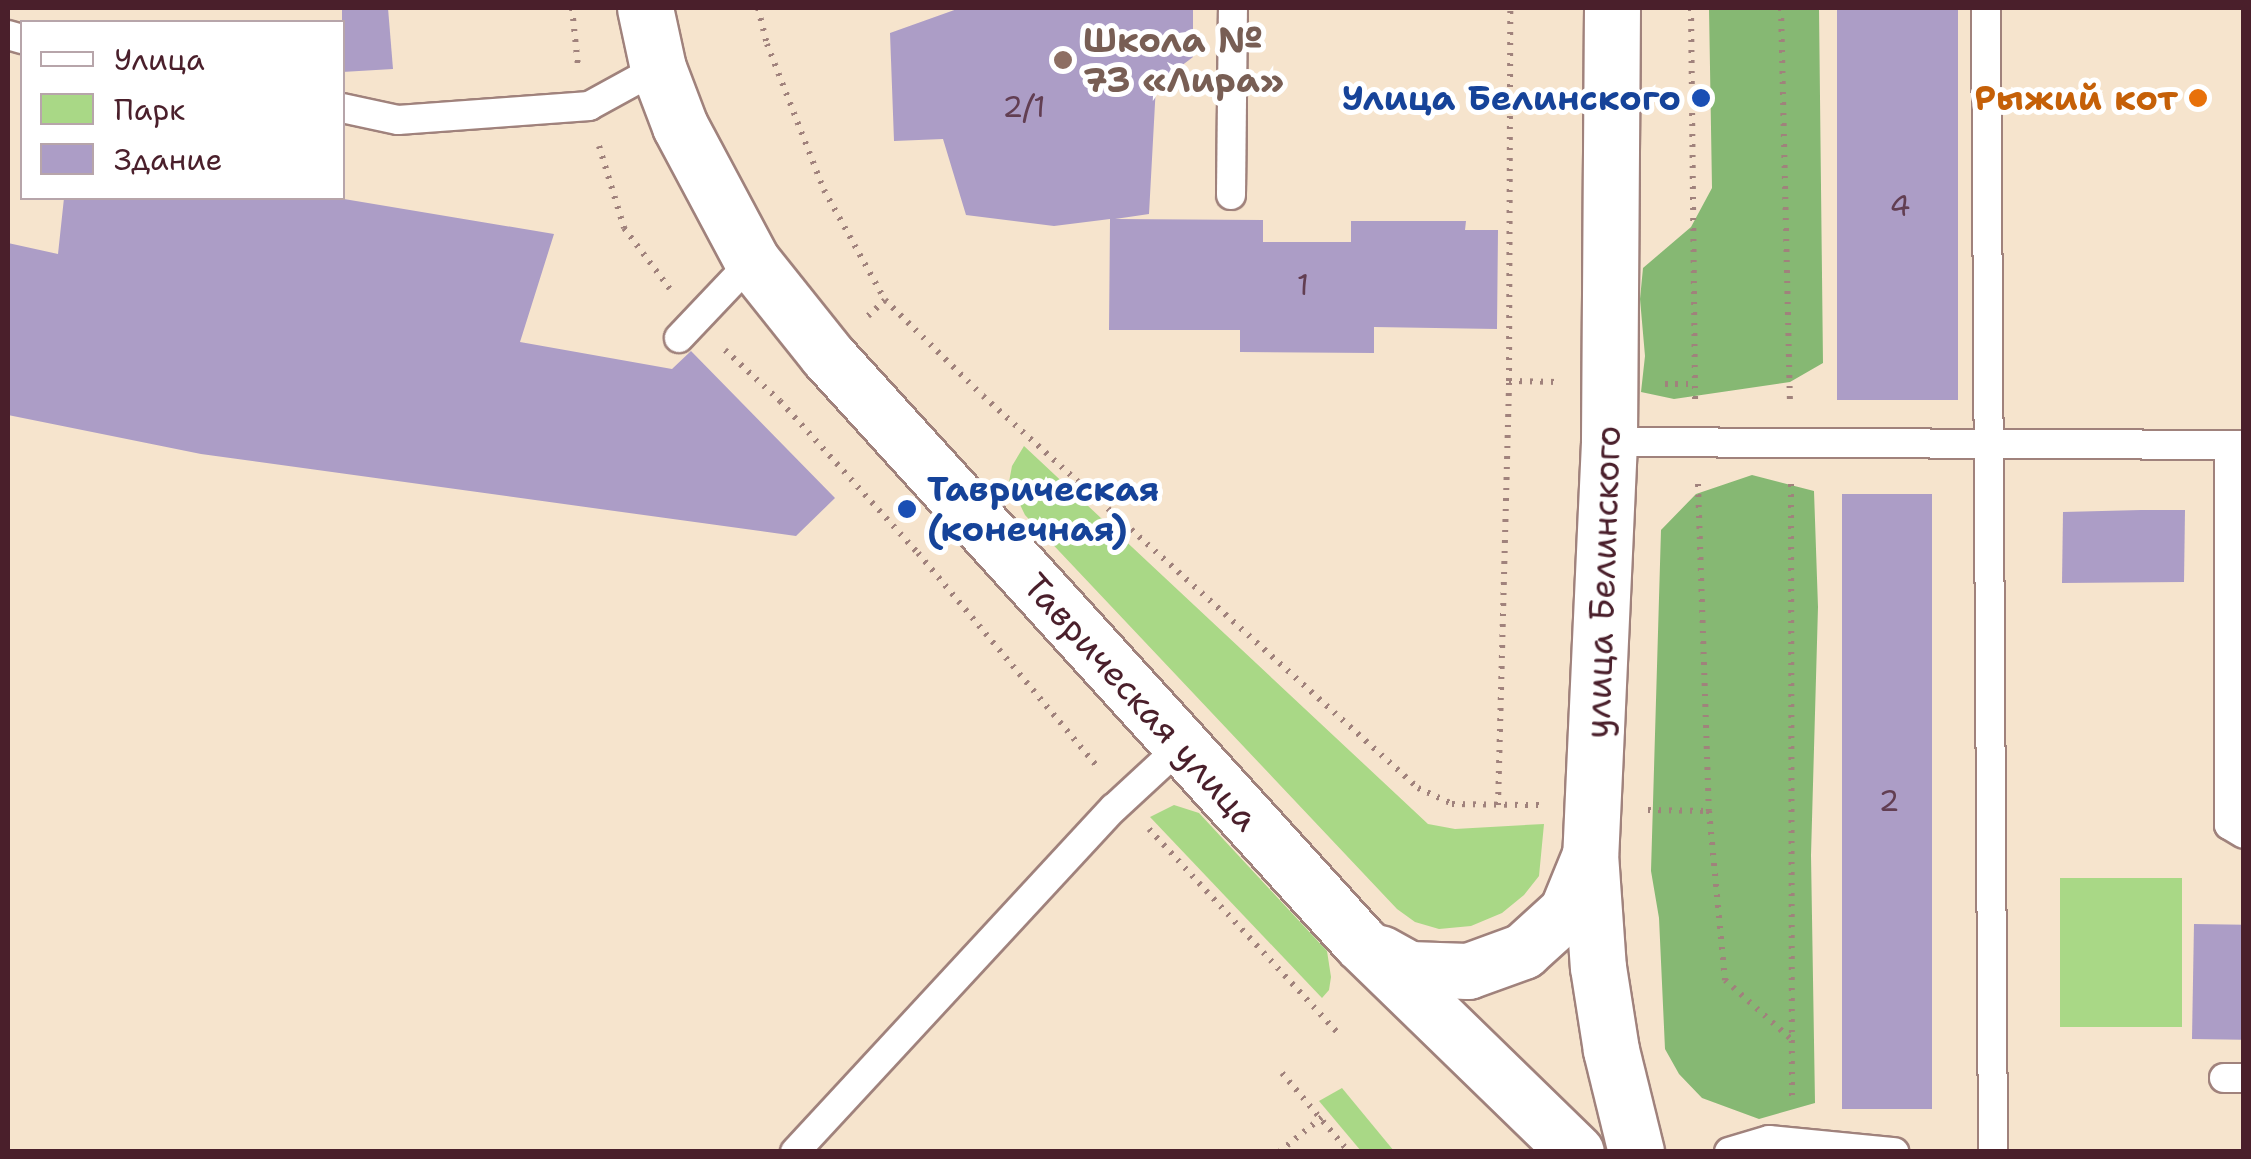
<!DOCTYPE html>
<meta charset="utf-8">
<style>
body{margin:0}
#map{position:relative;width:2251px;height:1159px;overflow:hidden;background:#f6e4cd;font-family:"Shantell Sans",sans-serif}
div>[style]{position:absolute}
[style*='--x']{left:calc(var(--x)*1px);top:calc(var(--y)*1px);width:calc(var(--w)*1px);rotate:calc(var(--a)*1deg)}
.green>*{inset:0;background:#a9d886;transform-origin:0 0}
.forest>*{inset:0;background:#86b873}
.building>*{inset:0;background:#ac9dc6;transform-origin:0 0}
.path>*{height:6px;margin-top:-3px;transform-origin:0;background:repeating-linear-gradient(90deg,#a0827c 0 2.5px,transparent 0 10.5px)}
.roads{filter:drop-shadow(2px 0 #a0827c) drop-shadow(-2px 0 #a0827c) drop-shadow(0 2px #a0827c) drop-shadow(0 -2px #a0827c)}
.service>*{height:28px;margin:-14px;padding:0 14px;transform-origin:14px;border-radius:14px;background:#fff}
.tertiary>*{height:55px;margin:-27.5px;padding:0 27.5px;transform-origin:27.5px;border-radius:27.5px;background:#fff}
.dots>*{width:28px;height:28px;translate:-50% -50%;box-sizing:border-box;border:5px solid #fff;border-radius:50%}
span{translate:-50% -50%;white-space:nowrap;text-align:center;line-height:1.15;-webkit-text-stroke:10px #fff;paint-order:stroke}
.number-label{font-size:30px;color:#623e52}
.number-label span{-webkit-text-stroke-width:0}
.education-label{font-size:35px;color:#785e54;font-weight:700}
.left{translate:0 -50%;text-align:left}
.transit-label{font-size:35px;color:#164399;font-weight:700}
.right{translate:-100% -50%;text-align:right}
.food-label{font-size:35px;color:#c56008;font-weight:700}
.street-label{font-size:35px;color:#4a1f2b}
.frame{position:absolute;inset:0;border:10px solid #4a1f2b;pointer-events:none}
.legend{position:absolute;left:20px;top:20px;width:325px;height:180px;box-sizing:border-box;background:#fff;border:2px solid #b7a5aa;margin:0;padding:12px 18px;list-style:none;font-size:30px;color:#4a1f2b}
.legend li{display:flex;align-items:center;gap:20px;height:50px}
.legend b{width:50px;border:2px solid #b7a5aa}
</style>
<div id="map">
<div class="green">
<div style="clip-path:polygon(1024px 446px,1428px 824px,1455px 829px,1544px 824px,1539px 876px,1524px 895px,1502px 913px,1471px 926px,1439px 929px,1415px 922px,1397px 909px,1025px 515px,1009px 482px,1012px 466px)"></div>
<div style="clip-path:polygon(1174px 805px,1199px 813px,1327px 951px,1331px 977px,1329px 990px,1322px 998px,1150px 817px)"></div>
<div style="left:2060px;top:878px;width:122px;height:149px"></div>
<div style="clip-path:polygon(1342px 1088px,1394px 1151px,1361px 1151px,1319px 1101px)"></div>
</div>
<div class="forest">
<div style="clip-path:polygon(1709px 8px,1819px 8px,1823px 363px,1790px 382px,1674px 399px,1641px 392px,1645px 356px,1640px 299px,1643px 268px,1691px 227px,1712px 188px)"></div>
<div style="clip-path:polygon(1752px 475px,1814px 491px,1818px 607px,1811px 855px,1815px 1103px,1759px 1119px,1702px 1098px,1679px 1074px,1665px 1049px,1659px 918px,1651px 871px,1661px 530px,1696px 494px)"></div>
</div>
<div class="building">
<div style="clip-path:polygon(342px 8px,388px 8px,393px 69px,342px 72px)"></div>
<div style="clip-path:polygon(960px 8px,1193px 8px,1193px 57px,1156px 85px,1149px 214px,1115px 219px,1263px 220px,1263px 242px,1351px 242px,1351px 221px,1466px 221px,1465px 230px,1498px 230px,1497px 329px,1374px 327px,1374px 353px,1240px 352px,1240px 330px,1109px 330px,1110px 219px,1054px 226px,966px 215px,943px 139px,894px 141px,890px 33px)"></div>
<div style="left:1837px;top:8px;width:121px;height:392px"></div>
<div style="clip-path:polygon(64px 198px,338px 198px,554px 234px,520px 342px,672px 369px,691px 351px,835px 498px,796px 536px,201px 454px,8px 415px,8px 243px,58px 254px)"></div>
<div style="left:1842px;top:494px;width:90px;height:615px"></div>
<div style="clip-path:polygon(2141px 510px,2185px 510px,2184px 582px,2062px 583px,2063px 512px)"></div>
<div style="left:2194px;top:924px;width:50px;height:115px;rotate:1deg"></div>
</div>
<div class="path">
<div style="--x:572;--y:8;--w:58;--a:84.1"></div>
<div style="--x:758;--y:8;--w:37;--a:76"></div>
<div style="--x:767;--y:44;--w:157;--a:68.7"></div>
<div style="--x:824;--y:190;--w:126;--a:61"></div>
<div style="--x:885;--y:300;--w:137;--a:44.4"></div>
<div style="--x:983;--y:396;--w:586;--a:42.02"></div>
<div style="--x:1418;--y:788;--w:38;--a:25"></div>
<div style="--x:1452;--y:804;--w:88;--a:0.7"></div>
<div style="--x:1691;--y:8;--w:393;--a:89.4"></div>
<div style="--x:1781;--y:8;--w:393;--a:88.7"></div>
<div style="--x:599;--y:146;--w:86;--a:73"></div>
<div style="--x:624;--y:228;--w:76;--a:53"></div>
<div style="--x:868;--y:316;--w:23;--a:-43"></div>
<div style="--x:725;--y:350;--w:75;--a:42.8"></div>
<div style="--x:780;--y:401;--w:205;--a:47.8"></div>
<div style="--x:918;--y:553;--w:282;--a:50"></div>
<div style="--x:1509;--y:381;--w:49;--a:1.2"></div>
<div style="--x:1665;--y:384;--w:30;--a:0"></div>
<div style="--x:1698;--y:484;--w:327;--a:88.1"></div>
<div style="--x:1709;--y:811;--w:170;--a:84.6"></div>
<div style="--x:1725;--y:980;--w:90;--a:41.8"></div>
<div style="--x:1791;--y:484;--w:617;--a:89.91"></div>
<div style="--x:1498;--y:805;--w:424;--a:-88.5"></div>
<div style="--x:1509;--y:381;--w:373;--a:-89.8"></div>
<div style="--x:1648;--y:810;--w:61;--a:0.9"></div>
<div style="--x:1149;--y:829;--w:281;--a:47.2"></div>
<div style="--x:1282;--y:1073;--w:104;--a:49.7"></div>
<div style="--x:1279;--y:1152;--w:55;--a:-39.1"></div>
</div>
<div class="roads">
<div class="service">
<div style="--x:1986;--y:8;--w:1144;--a:89.65"></div>
<div style="--x:8;--y:35;--w:15;--a:16"></div>
<div style="--x:342;--y:108;--w:57;--a:12.1"></div>
<div style="--x:398;--y:120;--w:192;--a:-4.2"></div>
<div style="--x:589;--y:106;--w:79;--a:-28.8"></div>
<div style="--x:1231;--y:195;--w:187;--a:-89.4"></div>
<div style="--x:679;--y:338;--w:106;--a:-46.5"></div>
<div style="--x:1609;--y:442;--w:635;--a:0.27"></div>
<div style="--x:2229;--y:445;--w:380;--a:90"></div>
<div style="--x:2229;--y:825;--w:17;--a:31"></div>
<div style="--x:2224;--y:1078;--w:20;--a:0"></div>
<div style="--x:795;--y:1152;--w:469;--a:-47.2"></div>
<div style="--x:1114;--y:808;--w:91;--a:-42.8"></div>
<div style="--x:1729;--y:1152;--w:42;--a:-16.7"></div>
<div style="--x:1769;--y:1140;--w:126;--a:5.5"></div>
</div>
<div class="tertiary">
<div style="--x:645;--y:8;--w:61;--a:77.8"></div>
<div style="--x:658;--y:68;--w:62;--a:69.2"></div>
<div style="--x:680;--y:126;--w:153;--a:61.9"></div>
<div style="--x:752;--y:261;--w:120;--a:51.4"></div>
<div style="--x:827;--y:355;--w:793;--a:47.76"></div>
<div style="--x:1360;--y:942;--w:301;--a:44.2"></div>
<div style="--x:1612;--y:8;--w:434;--a:90.4"></div>
<div style="--x:1609;--y:442;--w:412;--a:92.6"></div>
<div style="--x:1590;--y:854;--w:113;--a:86"></div>
<div style="--x:1598;--y:967;--w:84;--a:81.1"></div>
<div style="--x:1611;--y:1050;--w:105;--a:76.2"></div>
<div style="--x:1380;--y:953;--w:33;--a:29"></div>
<div style="--x:1409;--y:969;--w:59;--a:1.9"></div>
<div style="--x:1468;--y:971;--w:59;--a:-20"></div>
<div style="--x:1523;--y:951;--w:59;--a:-42.3"></div>
<div style="--x:1567;--y:911;--w:58;--a:-67.8"></div>
</div>
</div>
<div class="dots">
<div style="left:1063px;top:60px;background:#8d6e63"></div>
<div style="left:1701px;top:98px;background:#1a4fb4"></div>
<div style="left:2198px;top:98px;background:#e8710a"></div>
<div style="left:907px;top:509px;background:#1a4fb4"></div>
</div>
<div class="number-label">
<span style="left:1024px;top:107px">2/1</span>
<span style="left:1900px;top:206px">4</span>
<span style="left:1303px;top:285px">1</span>
<span style="left:1889px;top:801px">2</span>
</div>
<div class="education-label">
<span class="left" style="left:1083px;top:60px">Школа №<br>73 «Лира»</span>
</div>
<div class="transit-label">
<span class="right" style="left:1681px;top:98px">Улица Белинского</span>
<span class="left" style="left:927px;top:509px">Таврическая<br>(конечная)</span>
</div>
<div class="food-label">
<span class="right" style="left:2178px;top:98px">Рыжий кот</span>
</div>
<div class="street-label">
<span style="left:1603px;top:582px;rotate:-88deg">улица Белинского</span>
<span style="left:1141px;top:702px;rotate:48deg">Таврическая улица</span>
</div>
<div class="frame"></div>
<ul class="legend">
<li><b style="height:12px;background:#fff"></b>Улица</li>
<li><b style="height:28px;background:#a9d886"></b>Парк</li>
<li><b style="height:28px;background:#ac9dc6"></b>Здание</li>
</ul>
</div>
